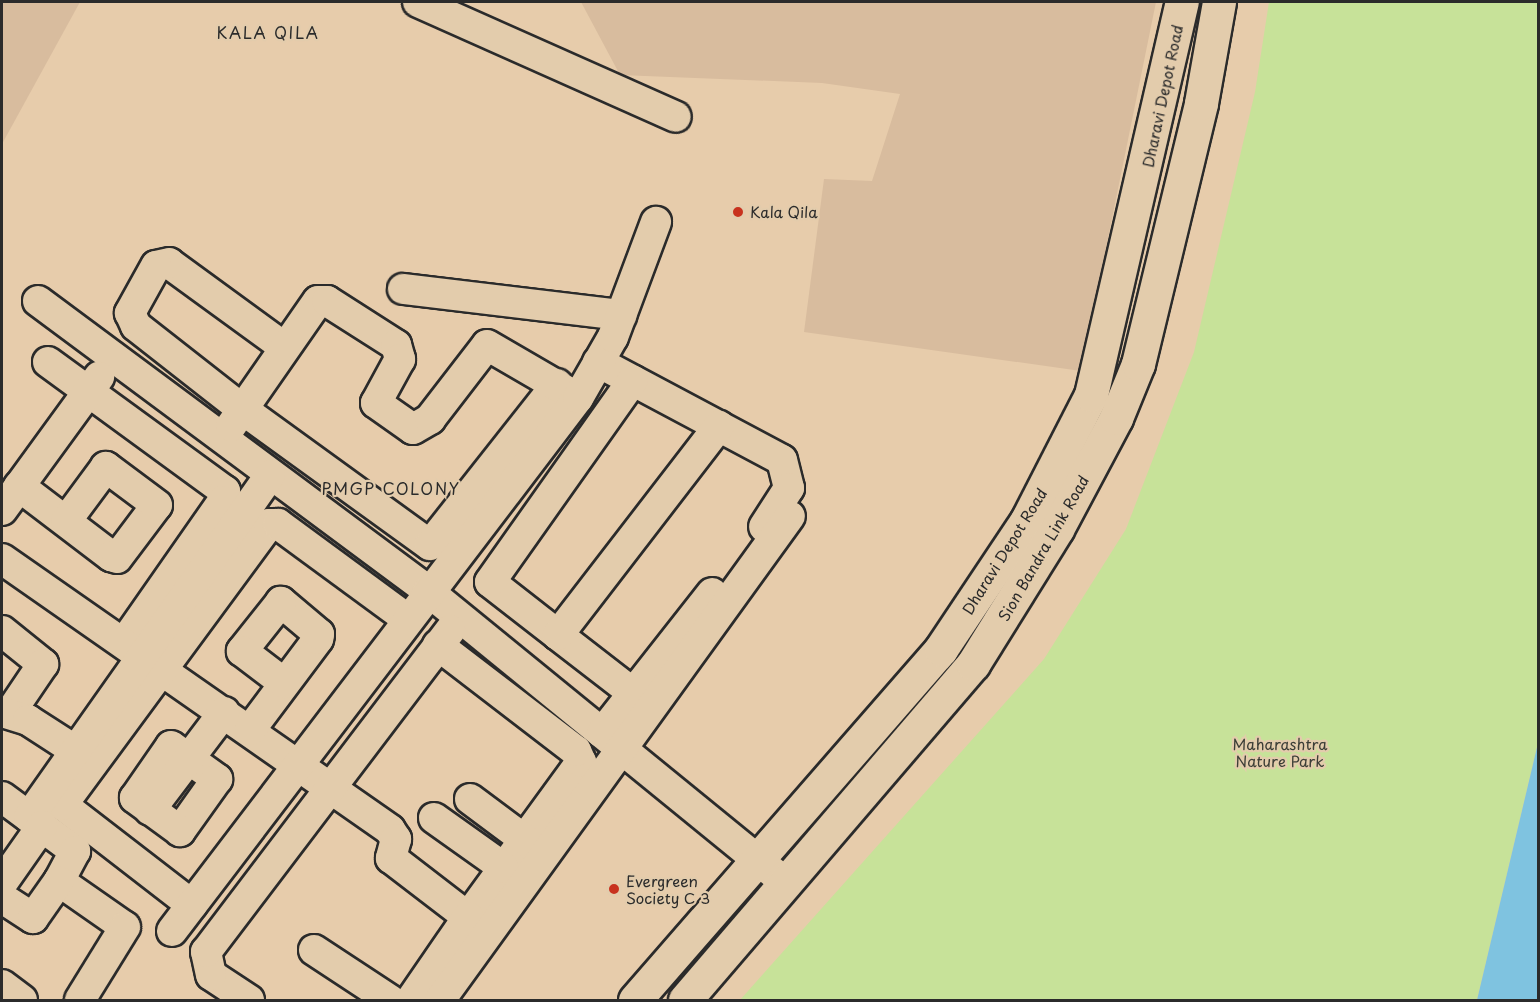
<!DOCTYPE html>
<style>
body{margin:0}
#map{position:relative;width:1540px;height:1002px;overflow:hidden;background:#e7ccab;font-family:"Playpen Sans",sans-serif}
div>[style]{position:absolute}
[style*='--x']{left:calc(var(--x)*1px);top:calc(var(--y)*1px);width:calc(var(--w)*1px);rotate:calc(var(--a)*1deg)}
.built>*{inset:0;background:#d8bc9e}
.green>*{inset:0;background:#c7e299}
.water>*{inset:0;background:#7fc3e0}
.roads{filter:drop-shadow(2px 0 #2b2b2b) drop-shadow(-2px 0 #2b2b2b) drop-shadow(0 2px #2b2b2b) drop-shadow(0 -2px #2b2b2b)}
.street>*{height:30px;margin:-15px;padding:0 15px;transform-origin:15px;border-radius:15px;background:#e3ccac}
.primary>*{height:33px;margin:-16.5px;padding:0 16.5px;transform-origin:16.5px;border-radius:16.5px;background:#e3ccac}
.dots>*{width:16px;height:16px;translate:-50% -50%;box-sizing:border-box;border:3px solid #e3ccac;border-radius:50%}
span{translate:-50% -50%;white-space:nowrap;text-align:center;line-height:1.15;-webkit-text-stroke:4.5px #e3ccac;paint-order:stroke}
.street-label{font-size:15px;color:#2b2b2b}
.poi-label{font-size:15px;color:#2b2b2b}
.left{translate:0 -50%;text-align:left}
.park-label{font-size:15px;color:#3b3d36}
.neighbourhood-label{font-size:16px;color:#2b2b2b;letter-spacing:1.5px}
.frame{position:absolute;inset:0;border:3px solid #2b2b2b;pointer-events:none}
</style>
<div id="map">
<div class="built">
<div style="clip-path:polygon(2px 2px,80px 2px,2px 144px)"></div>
<div style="clip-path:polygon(581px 2px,1156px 2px,1081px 371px,804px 332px,824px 179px,872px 181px,900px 94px,822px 83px,620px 75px)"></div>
</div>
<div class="green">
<div style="clip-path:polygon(1269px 2px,1538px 2px,1538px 743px,1477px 1000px,740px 1000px,1044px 659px,1126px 529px,1194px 352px,1255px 92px)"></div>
</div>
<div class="water">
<div style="clip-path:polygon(1538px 743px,1538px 1000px,1477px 1000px)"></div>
</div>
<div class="roads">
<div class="street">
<div style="--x:418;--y:2;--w:282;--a:24"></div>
<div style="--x:403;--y:289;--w:220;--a:6.8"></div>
<div style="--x:38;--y:301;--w:486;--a:36.6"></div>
<div style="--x:428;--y:591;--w:461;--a:39.2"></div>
<div style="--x:284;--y:347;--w:142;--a:-143.9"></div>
<div style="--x:169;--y:263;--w:13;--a:167"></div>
<div style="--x:156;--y:266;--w:54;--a:119"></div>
<div style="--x:130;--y:313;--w:14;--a:65"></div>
<div style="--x:136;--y:326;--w:135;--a:38.1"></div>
<div style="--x:242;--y:409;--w:232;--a:35.9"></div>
<div style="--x:430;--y:545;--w:205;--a:-51.7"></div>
<div style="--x:48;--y:362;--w:219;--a:36.1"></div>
<div style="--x:225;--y:491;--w:10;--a:101"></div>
<div style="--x:223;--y:501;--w:173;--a:124.9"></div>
<div style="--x:598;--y:362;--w:208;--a:28"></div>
<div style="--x:782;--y:460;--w:29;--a:76"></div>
<div style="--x:789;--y:488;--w:46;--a:122.7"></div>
<div style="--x:231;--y:426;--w:152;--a:-55.2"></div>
<div style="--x:318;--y:301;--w:9;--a:0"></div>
<div style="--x:327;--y:301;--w:82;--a:32.5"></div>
<div style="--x:396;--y:345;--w:15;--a:74"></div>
<div style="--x:400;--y:359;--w:50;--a:118.6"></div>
<div style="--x:376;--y:403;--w:45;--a:35.1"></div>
<div style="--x:413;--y:429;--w:20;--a:-30"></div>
<div style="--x:430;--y:419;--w:93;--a:-52.4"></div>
<div style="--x:487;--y:345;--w:99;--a:30.2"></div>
<div style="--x:19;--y:486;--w:116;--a:37.3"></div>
<div style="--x:111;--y:556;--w:6;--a:18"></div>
<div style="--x:117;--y:558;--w:66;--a:-53"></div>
<div style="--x:157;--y:505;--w:64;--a:-143.3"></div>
<div style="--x:106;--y:467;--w:67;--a:126.5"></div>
<div style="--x:2;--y:510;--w:165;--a:-53.9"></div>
<div style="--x:2;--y:559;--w:473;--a:34.9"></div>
<div style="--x:390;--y:830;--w:11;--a:56"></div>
<div style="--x:396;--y:839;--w:20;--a:105"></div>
<div style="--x:391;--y:858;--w:97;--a:37.5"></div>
<div style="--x:468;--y:917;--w:192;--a:-53.9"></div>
<div style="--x:581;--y:762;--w:12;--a:-114"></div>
<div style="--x:576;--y:751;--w:174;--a:-142.5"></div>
<div style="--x:2;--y:631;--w:53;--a:38.8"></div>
<div style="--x:43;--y:664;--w:59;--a:124"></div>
<div style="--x:558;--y:635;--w:86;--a:-142.1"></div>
<div style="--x:490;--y:582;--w:247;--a:-54.7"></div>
<div style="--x:633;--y:693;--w:95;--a:-142.3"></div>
<div style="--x:558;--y:635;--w:264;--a:-52.4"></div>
<div style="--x:2;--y:712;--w:27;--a:17"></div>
<div style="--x:28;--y:720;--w:57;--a:32.9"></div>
<div style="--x:250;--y:730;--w:114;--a:-53.2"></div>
<div style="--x:318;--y:639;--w:5;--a:-79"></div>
<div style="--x:319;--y:634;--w:50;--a:-139.9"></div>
<div style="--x:281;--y:602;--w:63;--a:128.5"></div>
<div style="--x:242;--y:651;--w:53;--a:37.3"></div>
<div style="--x:602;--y:733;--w:178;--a:-51.8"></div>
<div style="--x:171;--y:746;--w:57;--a:35.7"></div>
<div style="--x:217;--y:779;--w:64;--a:125.4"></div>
<div style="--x:180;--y:831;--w:56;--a:-143.7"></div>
<div style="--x:135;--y:798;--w:63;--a:-55.3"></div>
<div style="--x:47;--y:793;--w:183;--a:37.7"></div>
<div style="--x:2;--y:797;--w:91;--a:36.5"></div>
<div style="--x:75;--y:851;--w:34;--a:118"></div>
<div style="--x:59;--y:881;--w:80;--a:34.9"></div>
<div style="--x:125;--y:927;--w:86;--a:121.7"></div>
<div style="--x:470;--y:799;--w:89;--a:36.7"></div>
<div style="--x:62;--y:805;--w:349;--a:-53.6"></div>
<div style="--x:269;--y:524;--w:9;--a:0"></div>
<div style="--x:278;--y:524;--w:159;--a:36.3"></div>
<div style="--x:150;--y:810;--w:123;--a:-52.9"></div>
<div style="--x:29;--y:817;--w:418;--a:-54.8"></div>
<div style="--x:434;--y:818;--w:85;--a:35.4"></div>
<div style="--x:2;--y:883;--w:70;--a:-54.9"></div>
<div style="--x:2;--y:898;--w:37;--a:33"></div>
<div style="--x:33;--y:918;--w:45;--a:-54.9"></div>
<div style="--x:172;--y:931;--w:670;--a:-52.7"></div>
<div style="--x:578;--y:398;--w:70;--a:-60.2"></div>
<div style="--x:613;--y:337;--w:123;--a:-69.5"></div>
<div style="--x:314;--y:950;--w:91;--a:33.3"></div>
<div style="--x:2;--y:985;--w:25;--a:37"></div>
<div style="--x:249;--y:1000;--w:45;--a:-146.7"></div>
<div style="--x:211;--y:975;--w:24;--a:-102"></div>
<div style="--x:206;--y:952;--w:404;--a:-52.8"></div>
<div style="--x:411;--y:1000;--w:101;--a:-55.5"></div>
<div style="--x:440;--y:1000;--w:597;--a:-54.13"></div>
</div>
<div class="primary">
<div style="--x:635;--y:1000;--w:466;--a:-48.9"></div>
<div style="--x:941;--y:649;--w:155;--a:-56.3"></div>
<div style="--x:1027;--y:520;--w:140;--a:-62.9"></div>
<div style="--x:1091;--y:395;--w:403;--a:-77"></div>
<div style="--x:685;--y:1000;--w:443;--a:-49.4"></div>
<div style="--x:973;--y:664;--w:159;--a:-58.1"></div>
<div style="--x:1057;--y:529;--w:126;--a:-62"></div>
<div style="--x:1116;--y:418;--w:58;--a:-67.8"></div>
<div style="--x:1138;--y:364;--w:268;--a:-76.4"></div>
<div style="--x:1201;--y:103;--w:103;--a:-79.9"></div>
</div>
</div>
<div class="dots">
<div style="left:738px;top:212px;background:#c8321e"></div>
<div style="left:614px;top:889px;background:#c8321e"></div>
</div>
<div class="street-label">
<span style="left:1162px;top:96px;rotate:-78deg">Dharavi Depot Road</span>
<span style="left:1043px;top:548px;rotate:-60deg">Sion Bandra Link Road</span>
<span style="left:1004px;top:551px;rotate:-58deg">Dharavi Depot Road</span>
</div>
<div class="poi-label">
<span class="left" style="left:750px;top:212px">Kala Qila</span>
<span class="left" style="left:626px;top:889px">Evergreen<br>Society C 3</span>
</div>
<div class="park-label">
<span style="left:1280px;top:752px">Maharashtra<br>Nature Park</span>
</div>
<div class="neighbourhood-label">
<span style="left:268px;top:32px">KALA QILA</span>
<span style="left:391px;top:488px">PMGP COLONY</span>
</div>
<div class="frame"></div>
</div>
